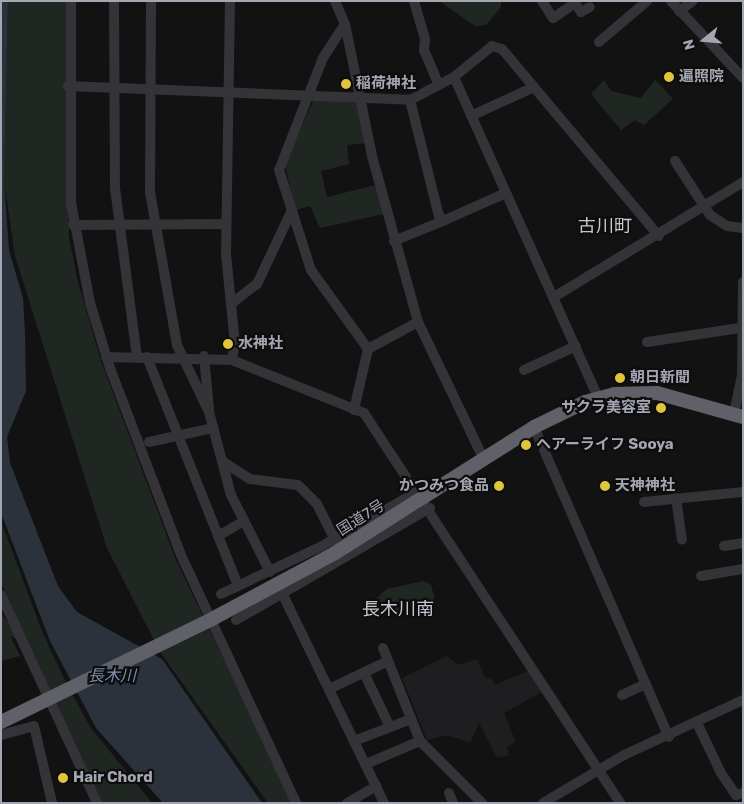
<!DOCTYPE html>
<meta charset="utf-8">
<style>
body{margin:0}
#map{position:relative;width:744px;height:804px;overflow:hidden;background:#121213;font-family:Rubik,"Noto Sans JP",sans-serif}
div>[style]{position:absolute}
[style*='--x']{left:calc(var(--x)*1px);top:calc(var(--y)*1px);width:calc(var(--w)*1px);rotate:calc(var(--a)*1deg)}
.built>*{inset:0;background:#1e1e20}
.green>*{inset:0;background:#202722}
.water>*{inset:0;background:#2c323b}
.minor>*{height:10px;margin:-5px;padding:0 5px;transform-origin:5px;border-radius:5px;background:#333338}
.highway>*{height:14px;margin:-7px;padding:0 7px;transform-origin:7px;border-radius:7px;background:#606068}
.dots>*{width:14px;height:14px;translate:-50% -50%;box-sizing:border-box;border:2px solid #0d0d0e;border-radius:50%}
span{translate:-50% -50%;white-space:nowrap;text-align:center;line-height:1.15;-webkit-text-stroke:4.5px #0d0d0e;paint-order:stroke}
.poi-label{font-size:15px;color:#a4a6b2;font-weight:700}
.left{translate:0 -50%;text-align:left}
.right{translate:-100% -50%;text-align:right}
.street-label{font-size:15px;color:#a4a6b2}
.water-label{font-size:16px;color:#7e8eab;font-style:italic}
.quarter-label{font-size:18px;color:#c5c6cf}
.frame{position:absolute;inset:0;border:2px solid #a4a6b2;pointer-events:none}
.north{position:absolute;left:679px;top:15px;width:50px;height:50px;-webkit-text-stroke:4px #0d0d0e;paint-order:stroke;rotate:253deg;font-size:14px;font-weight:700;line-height:20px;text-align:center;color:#a4a6b2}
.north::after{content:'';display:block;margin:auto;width:18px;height:22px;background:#a4a6b2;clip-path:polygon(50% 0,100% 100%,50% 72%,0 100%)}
</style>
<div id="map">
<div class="built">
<div style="clip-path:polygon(447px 656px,458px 665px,477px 659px,486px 679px,491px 678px,495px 685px,530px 670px,544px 691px,504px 713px,516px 742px,507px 747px,509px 755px,497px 758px,479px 723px,470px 743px,448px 735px,427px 740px,402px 678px)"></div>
</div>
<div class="green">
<div style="clip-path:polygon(8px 1px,66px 1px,69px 238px,78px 282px,101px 361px,176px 560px,293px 803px,268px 803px,160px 652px,107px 548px,15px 256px,4px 181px)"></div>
<div style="clip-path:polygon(439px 1px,501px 1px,501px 7px,486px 25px,475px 26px)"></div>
<div style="clip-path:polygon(604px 80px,611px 91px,641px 98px,655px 80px,673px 99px,644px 125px,635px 120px,621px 130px,591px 94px)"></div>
<div style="clip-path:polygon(314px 99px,358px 103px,366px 143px,347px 145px,349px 164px,321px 171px,327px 197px,376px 185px,384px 214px,320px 228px,310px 206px,295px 210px,285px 164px)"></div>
<div style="clip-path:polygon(1px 521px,42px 631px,66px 683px,91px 728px,152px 803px,99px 803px,1px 583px)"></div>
<div style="clip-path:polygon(423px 581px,431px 585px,436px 603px,373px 618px,369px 605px,387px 589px)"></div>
<div style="clip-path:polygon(1px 612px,19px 640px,10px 636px,20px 656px,1px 661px)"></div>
</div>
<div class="water">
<div style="clip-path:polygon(1px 1px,8px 1px,4px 181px,9px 250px,23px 298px,25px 332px,26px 391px,7px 437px,10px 463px,58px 586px,77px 612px,162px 659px,262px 803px,163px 803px,96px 728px,50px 641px,1px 513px)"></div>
</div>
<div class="minor">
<div style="--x:71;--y:1;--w:202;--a:90"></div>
<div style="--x:71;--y:203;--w:102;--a:79.2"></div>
<div style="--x:90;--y:303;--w:68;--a:72.9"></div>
<div style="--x:110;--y:368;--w:200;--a:69.2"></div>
<div style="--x:181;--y:555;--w:273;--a:65.1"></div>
<div style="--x:114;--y:1;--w:187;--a:89.7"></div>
<div style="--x:115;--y:188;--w:170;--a:82.6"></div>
<div style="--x:151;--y:1;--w:191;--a:90.3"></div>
<div style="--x:150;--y:192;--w:155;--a:80"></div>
<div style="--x:177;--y:345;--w:74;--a:64.5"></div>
<div style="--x:209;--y:412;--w:86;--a:75.2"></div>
<div style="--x:231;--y:495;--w:86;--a:63.1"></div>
<div style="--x:230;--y:1;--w:253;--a:90.9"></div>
<div style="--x:226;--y:254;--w:90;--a:84.3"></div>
<div style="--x:235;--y:344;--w:16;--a:101"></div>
<div style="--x:335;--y:1;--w:25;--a:67"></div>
<div style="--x:345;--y:24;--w:135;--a:78.4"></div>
<div style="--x:372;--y:156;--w:172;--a:74.5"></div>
<div style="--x:418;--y:322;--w:153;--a:64.4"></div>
<div style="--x:414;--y:1;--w:40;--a:74"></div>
<div style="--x:425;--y:39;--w:11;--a:95"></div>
<div style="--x:424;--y:50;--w:38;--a:67"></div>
<div style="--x:542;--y:1;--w:20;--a:57"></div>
<div style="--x:553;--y:18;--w:27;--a:-34"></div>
<div style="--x:575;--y:3;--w:11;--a:56"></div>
<div style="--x:581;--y:12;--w:10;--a:-29"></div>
<div style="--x:671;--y:1;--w:105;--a:46.9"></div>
<div style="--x:679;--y:11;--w:17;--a:-36"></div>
<div style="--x:345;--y:24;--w:40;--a:122.9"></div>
<div style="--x:323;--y:58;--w:120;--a:111.4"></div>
<div style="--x:279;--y:170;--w:105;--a:72.3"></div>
<div style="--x:311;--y:270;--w:97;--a:54.2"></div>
<div style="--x:368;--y:349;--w:57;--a:-28.4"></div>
<div style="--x:599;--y:42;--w:63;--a:-40.5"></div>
<div style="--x:454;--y:77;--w:352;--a:65.8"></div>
<div style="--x:68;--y:86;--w:342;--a:2.3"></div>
<div style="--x:410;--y:100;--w:50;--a:-27.6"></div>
<div style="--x:454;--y:77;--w:49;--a:-39.2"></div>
<div style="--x:492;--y:46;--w:10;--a:17"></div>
<div style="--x:502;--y:49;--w:244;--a:50"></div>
<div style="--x:410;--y:100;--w:120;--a:76"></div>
<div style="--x:439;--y:216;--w:7;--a:34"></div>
<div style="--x:445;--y:220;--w:67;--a:-23.9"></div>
<div style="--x:471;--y:116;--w:69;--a:-24.7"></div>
<div style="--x:675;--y:161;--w:64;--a:57.1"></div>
<div style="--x:710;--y:215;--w:20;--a:33"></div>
<div style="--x:727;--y:226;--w:16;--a:7"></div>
<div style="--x:73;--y:225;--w:153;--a:-0.4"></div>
<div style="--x:394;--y:241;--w:55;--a:-22.4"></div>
<div style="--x:554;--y:297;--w:221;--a:-31.3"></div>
<div style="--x:231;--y:304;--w:33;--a:-38"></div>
<div style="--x:257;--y:284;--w:82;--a:-64.7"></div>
<div style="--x:647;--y:342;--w:94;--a:-8.6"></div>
<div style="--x:204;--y:356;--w:53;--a:84.6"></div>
<div style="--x:106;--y:357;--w:126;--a:1.4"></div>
<div style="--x:232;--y:360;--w:142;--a:21.9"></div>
<div style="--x:364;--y:413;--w:467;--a:56.7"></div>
<div style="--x:147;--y:357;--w:246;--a:68.3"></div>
<div style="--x:524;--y:370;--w:57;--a:-24.8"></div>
<div style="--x:354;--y:410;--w:63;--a:-77.1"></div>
<div style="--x:734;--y:413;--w:38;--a:-78"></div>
<div style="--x:742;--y:376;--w:94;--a:-89.4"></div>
<div style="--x:534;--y:427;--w:338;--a:66.5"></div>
<div style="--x:149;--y:442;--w:66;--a:-12.3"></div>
<div style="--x:222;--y:461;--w:33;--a:33"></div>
<div style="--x:250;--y:479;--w:48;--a:7.1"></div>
<div style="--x:298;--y:485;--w:27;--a:45"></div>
<div style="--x:317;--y:504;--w:40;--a:63.4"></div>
<div style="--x:676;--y:498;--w:42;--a:81.9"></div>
<div style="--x:644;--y:502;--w:100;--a:-5.8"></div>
<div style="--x:218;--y:536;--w:30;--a:-30"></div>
<div style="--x:724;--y:546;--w:19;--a:-9"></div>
<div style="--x:701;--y:576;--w:43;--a:-9.5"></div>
<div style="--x:221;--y:594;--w:112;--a:-25.4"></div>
<div style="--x:322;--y:546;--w:112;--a:-29.6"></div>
<div style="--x:1;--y:595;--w:229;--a:65.2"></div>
<div style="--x:283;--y:595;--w:231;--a:64.1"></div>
<div style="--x:236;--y:620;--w:224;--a:-30"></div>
<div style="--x:383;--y:648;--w:100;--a:68.3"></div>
<div style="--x:364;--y:673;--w:60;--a:64.3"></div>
<div style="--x:329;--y:689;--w:65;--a:-25.4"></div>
<div style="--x:622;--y:695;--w:26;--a:-25"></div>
<div style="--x:698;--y:725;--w:53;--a:64.4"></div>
<div style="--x:721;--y:773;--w:27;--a:56"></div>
<div style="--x:736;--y:795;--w:7;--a:-16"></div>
<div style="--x:1;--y:735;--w:34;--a:-15"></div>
<div style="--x:34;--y:726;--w:79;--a:76.8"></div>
<div style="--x:354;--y:741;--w:61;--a:-21.1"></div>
<div style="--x:366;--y:764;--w:59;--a:-23.1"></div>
<div style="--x:420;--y:741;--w:88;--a:45"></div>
<div style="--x:449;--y:793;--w:11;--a:68"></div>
<div style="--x:347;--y:803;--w:34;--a:-30"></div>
<div style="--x:543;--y:803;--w:94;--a:-30.7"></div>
<div style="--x:624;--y:755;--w:131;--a:-24.8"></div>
</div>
<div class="highway">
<div style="--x:1;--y:722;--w:235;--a:-26"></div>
<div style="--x:212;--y:619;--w:140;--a:-28.2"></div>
<div style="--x:335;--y:553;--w:236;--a:-32.3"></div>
<div style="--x:534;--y:427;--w:57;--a:-26.1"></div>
<div style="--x:585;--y:402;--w:30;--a:-15"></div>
<div style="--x:614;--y:394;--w:43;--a:-1.3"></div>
<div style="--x:657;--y:393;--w:89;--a:15.6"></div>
</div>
<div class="dots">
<div style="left:669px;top:77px;background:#e1c53c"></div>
<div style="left:346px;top:84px;background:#e1c53c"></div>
<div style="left:228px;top:344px;background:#e1c53c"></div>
<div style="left:620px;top:378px;background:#e1c53c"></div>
<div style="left:661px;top:408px;background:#e1c53c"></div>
<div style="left:526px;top:445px;background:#e1c53c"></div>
<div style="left:499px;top:486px;background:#e1c53c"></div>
<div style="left:605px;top:486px;background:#e1c53c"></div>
<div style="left:63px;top:778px;background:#e1c53c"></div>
</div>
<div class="poi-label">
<span class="left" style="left:679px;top:77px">遍照院</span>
<span class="left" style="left:356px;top:84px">稲荷神社</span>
<span class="left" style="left:238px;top:344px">水神社</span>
<span class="left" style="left:630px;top:378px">朝日新聞</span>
<span class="right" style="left:651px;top:408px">サクラ美容室</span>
<span class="left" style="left:536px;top:445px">ヘアーライフ Sooya</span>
<span class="right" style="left:489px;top:486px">かつみつ食品</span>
<span class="left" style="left:615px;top:486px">天神神社</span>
<span class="left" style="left:73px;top:778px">Hair Chord</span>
</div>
<div class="street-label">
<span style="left:361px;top:518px;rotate:-32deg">国道7号</span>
</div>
<div class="water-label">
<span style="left:112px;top:676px">長木川</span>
</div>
<div class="quarter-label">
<span style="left:605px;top:226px">古川町</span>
<span style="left:398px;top:609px">長木川南</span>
</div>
<div class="frame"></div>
<div class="north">N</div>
</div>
